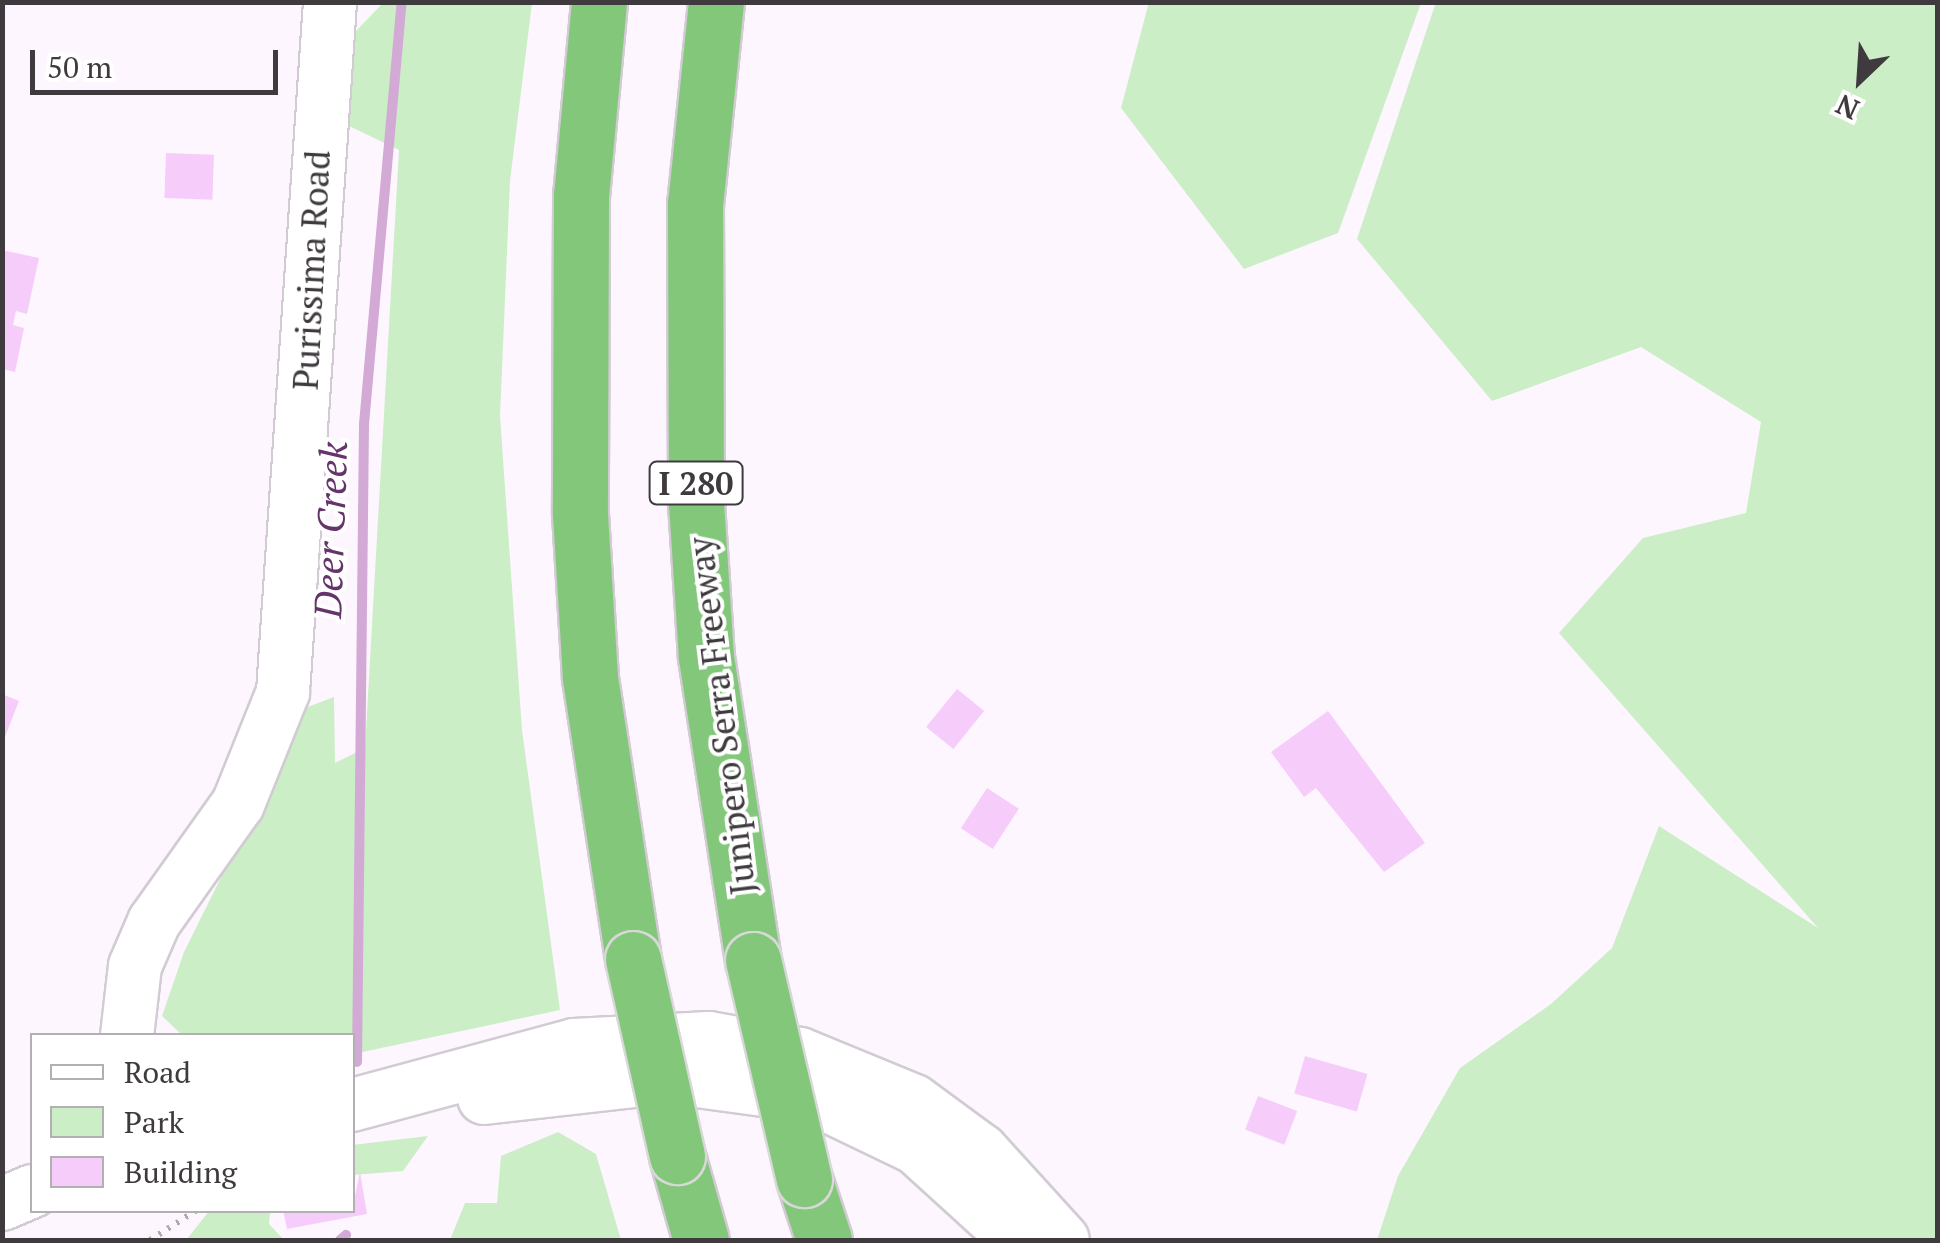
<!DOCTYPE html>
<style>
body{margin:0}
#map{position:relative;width:1940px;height:1243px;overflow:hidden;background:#fef6ff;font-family:"PT Serif",serif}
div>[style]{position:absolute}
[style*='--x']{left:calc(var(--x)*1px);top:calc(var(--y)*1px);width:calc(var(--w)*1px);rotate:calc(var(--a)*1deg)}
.green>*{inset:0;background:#cceec7}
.stream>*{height:10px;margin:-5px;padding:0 5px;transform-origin:5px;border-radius:5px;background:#d2aad5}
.building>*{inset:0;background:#f6cdfa;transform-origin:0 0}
.path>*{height:6px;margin-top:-3px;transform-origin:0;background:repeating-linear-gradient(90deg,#afa8af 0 2.5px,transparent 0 10.5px)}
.roads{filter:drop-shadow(2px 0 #d2cbd3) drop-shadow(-2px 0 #d2cbd3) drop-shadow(0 2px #d2cbd3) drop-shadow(0 -2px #d2cbd3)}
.secondary>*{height:52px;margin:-26px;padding:0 26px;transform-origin:26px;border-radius:26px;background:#fff}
.highway>*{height:55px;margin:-27.5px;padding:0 27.5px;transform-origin:27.5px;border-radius:27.5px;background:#83c77b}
.bridges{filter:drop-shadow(2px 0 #d8d8d8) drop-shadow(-2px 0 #d8d8d8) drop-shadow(0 2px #d8d8d8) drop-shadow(0 -2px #d8d8d8)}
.highway-bridge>*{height:55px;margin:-27.5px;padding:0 27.5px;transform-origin:27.5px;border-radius:27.5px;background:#83c77b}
span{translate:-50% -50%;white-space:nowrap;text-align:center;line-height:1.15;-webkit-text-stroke:8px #fff;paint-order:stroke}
.shield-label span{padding:2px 8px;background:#fff;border:2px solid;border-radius:8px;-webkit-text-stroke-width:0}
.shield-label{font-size:32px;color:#3e3a3e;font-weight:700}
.street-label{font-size:35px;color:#3e3a3e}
.water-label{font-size:38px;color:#64346a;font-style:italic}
.frame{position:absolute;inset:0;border:5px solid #3e3a3e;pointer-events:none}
.legend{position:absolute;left:30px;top:1033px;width:325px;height:180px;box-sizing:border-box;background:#fff;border:2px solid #b2b0b2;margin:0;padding:12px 18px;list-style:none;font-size:30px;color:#3e3a3e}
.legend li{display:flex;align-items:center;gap:20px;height:50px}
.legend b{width:50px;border:2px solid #b2b0b2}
.north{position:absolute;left:1810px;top:30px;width:100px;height:100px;-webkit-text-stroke:8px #fff;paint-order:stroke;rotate:205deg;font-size:28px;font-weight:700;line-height:40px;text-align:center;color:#3e3a3e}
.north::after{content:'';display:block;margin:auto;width:35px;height:45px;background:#3e3a3e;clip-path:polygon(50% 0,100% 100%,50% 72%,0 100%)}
.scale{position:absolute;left:30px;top:50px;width:248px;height:45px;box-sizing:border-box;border:5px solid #3e3a3e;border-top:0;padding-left:12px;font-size:30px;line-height:35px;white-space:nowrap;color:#3e3a3e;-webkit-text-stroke:8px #fff;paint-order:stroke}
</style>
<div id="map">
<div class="green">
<div style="clip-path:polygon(1149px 2px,1421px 3px,1338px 233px,1244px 269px,1121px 108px)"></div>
<div style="clip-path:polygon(1436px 2px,1937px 3px,1937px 1240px,1377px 1240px,1398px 1176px,1460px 1068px,1551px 1004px,1612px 948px,1659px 826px,1818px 928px,1559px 633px,1643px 538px,1746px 513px,1761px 422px,1641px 347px,1492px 401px,1357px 239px)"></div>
<div style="clip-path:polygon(383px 3px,532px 3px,510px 181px,500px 416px,522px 730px,560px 1010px,353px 1054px,352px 1036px,182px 1035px,162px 1016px,184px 952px,305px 708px,334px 697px,335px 763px,365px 748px,399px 150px,345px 124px,355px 32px)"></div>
<div style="clip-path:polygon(558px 1132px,596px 1154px,621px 1240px,450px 1240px,465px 1203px,497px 1203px,501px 1156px)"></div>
<div style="clip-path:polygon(428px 1136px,403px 1171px,353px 1175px,352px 1145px)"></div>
<div style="clip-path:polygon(210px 1210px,270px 1211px,269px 1224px,284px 1240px,186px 1240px)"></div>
</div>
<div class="stream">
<div style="--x:357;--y:1062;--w:638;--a:-89.37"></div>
<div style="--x:364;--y:424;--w:424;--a:-84.9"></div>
<div style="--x:340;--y:1240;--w:8;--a:-40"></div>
</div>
<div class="building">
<div style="left:166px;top:153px;width:48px;height:45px;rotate:2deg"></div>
<div style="clip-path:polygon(2px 250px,39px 258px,27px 314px,16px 311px,13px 325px,24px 328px,15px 372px,2px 369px)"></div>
<div style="left:957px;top:689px;width:35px;height:49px;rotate:39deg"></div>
<div style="clip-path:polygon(2px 694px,19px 701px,3px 742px,2px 742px)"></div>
<div style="clip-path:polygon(1328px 711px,1425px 843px,1384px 872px,1316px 788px,1304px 797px,1271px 752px)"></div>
<div style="left:987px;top:788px;width:38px;height:48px;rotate:33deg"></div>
<div style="left:1305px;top:1056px;width:65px;height:39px;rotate:16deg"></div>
<div style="left:1258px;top:1096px;width:42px;height:36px;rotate:21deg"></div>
<div style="clip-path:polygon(360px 1172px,367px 1214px,287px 1229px,283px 1210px,352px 1210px)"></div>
</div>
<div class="path">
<div style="--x:150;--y:1240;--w:56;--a:-32.6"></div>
</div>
<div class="roads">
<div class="secondary">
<div style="--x:127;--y:1036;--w:70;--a:-83.5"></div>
<div style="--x:135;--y:966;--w:48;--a:-66.6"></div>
<div style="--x:154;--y:922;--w:145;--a:-54.6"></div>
<div style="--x:238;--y:804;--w:121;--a:-68.1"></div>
<div style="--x:283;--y:692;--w:692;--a:-86.1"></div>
<div style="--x:484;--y:1098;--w:185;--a:-6.5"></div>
<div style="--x:668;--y:1077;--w:141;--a:7.7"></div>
<div style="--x:808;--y:1096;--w:120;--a:25.7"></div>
<div style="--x:916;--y:1148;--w:137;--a:42.3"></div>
<div style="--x:352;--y:1105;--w:230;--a:-15.1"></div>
<div style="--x:574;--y:1045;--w:135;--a:-3"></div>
<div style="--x:709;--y:1038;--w:92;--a:10"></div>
<div style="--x:800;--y:1054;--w:123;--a:22.4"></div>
<div style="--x:914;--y:1101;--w:84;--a:36.3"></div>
<div style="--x:982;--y:1151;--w:120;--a:47.7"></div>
<div style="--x:2;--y:1204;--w:33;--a:-23"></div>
</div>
<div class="highway">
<div style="--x:599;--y:2;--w:194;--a:95.3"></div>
<div style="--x:581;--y:195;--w:319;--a:90.2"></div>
<div style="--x:580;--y:514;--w:164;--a:86.5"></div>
<div style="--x:590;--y:678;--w:284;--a:81.3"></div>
<div style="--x:716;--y:2;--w:203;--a:95.9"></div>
<div style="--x:695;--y:204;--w:299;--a:89.8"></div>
<div style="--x:696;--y:503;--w:154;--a:86.3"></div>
<div style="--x:706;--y:657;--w:307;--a:81.2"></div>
<div style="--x:677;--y:1156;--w:87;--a:74.1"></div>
<div style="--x:804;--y:1179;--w:64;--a:71.8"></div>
</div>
</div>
<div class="bridges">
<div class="highway-bridge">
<div style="--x:633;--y:959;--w:202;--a:77.4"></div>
<div style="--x:753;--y:960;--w:225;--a:76.9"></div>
</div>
</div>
<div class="shield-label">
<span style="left:696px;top:483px">I 280</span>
</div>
<div class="street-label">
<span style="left:311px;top:270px;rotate:-87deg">Purissima Road</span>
<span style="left:721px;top:716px;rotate:-97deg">Junipero Serra Freeway</span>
</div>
<div class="water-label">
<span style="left:331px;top:530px;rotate:-88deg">Deer Creek</span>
</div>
<div class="frame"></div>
<ul class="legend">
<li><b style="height:12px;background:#fff"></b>Road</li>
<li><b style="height:28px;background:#cceec7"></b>Park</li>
<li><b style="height:28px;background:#f6cdfa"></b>Building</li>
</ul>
<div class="north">N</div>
<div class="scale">50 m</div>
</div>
